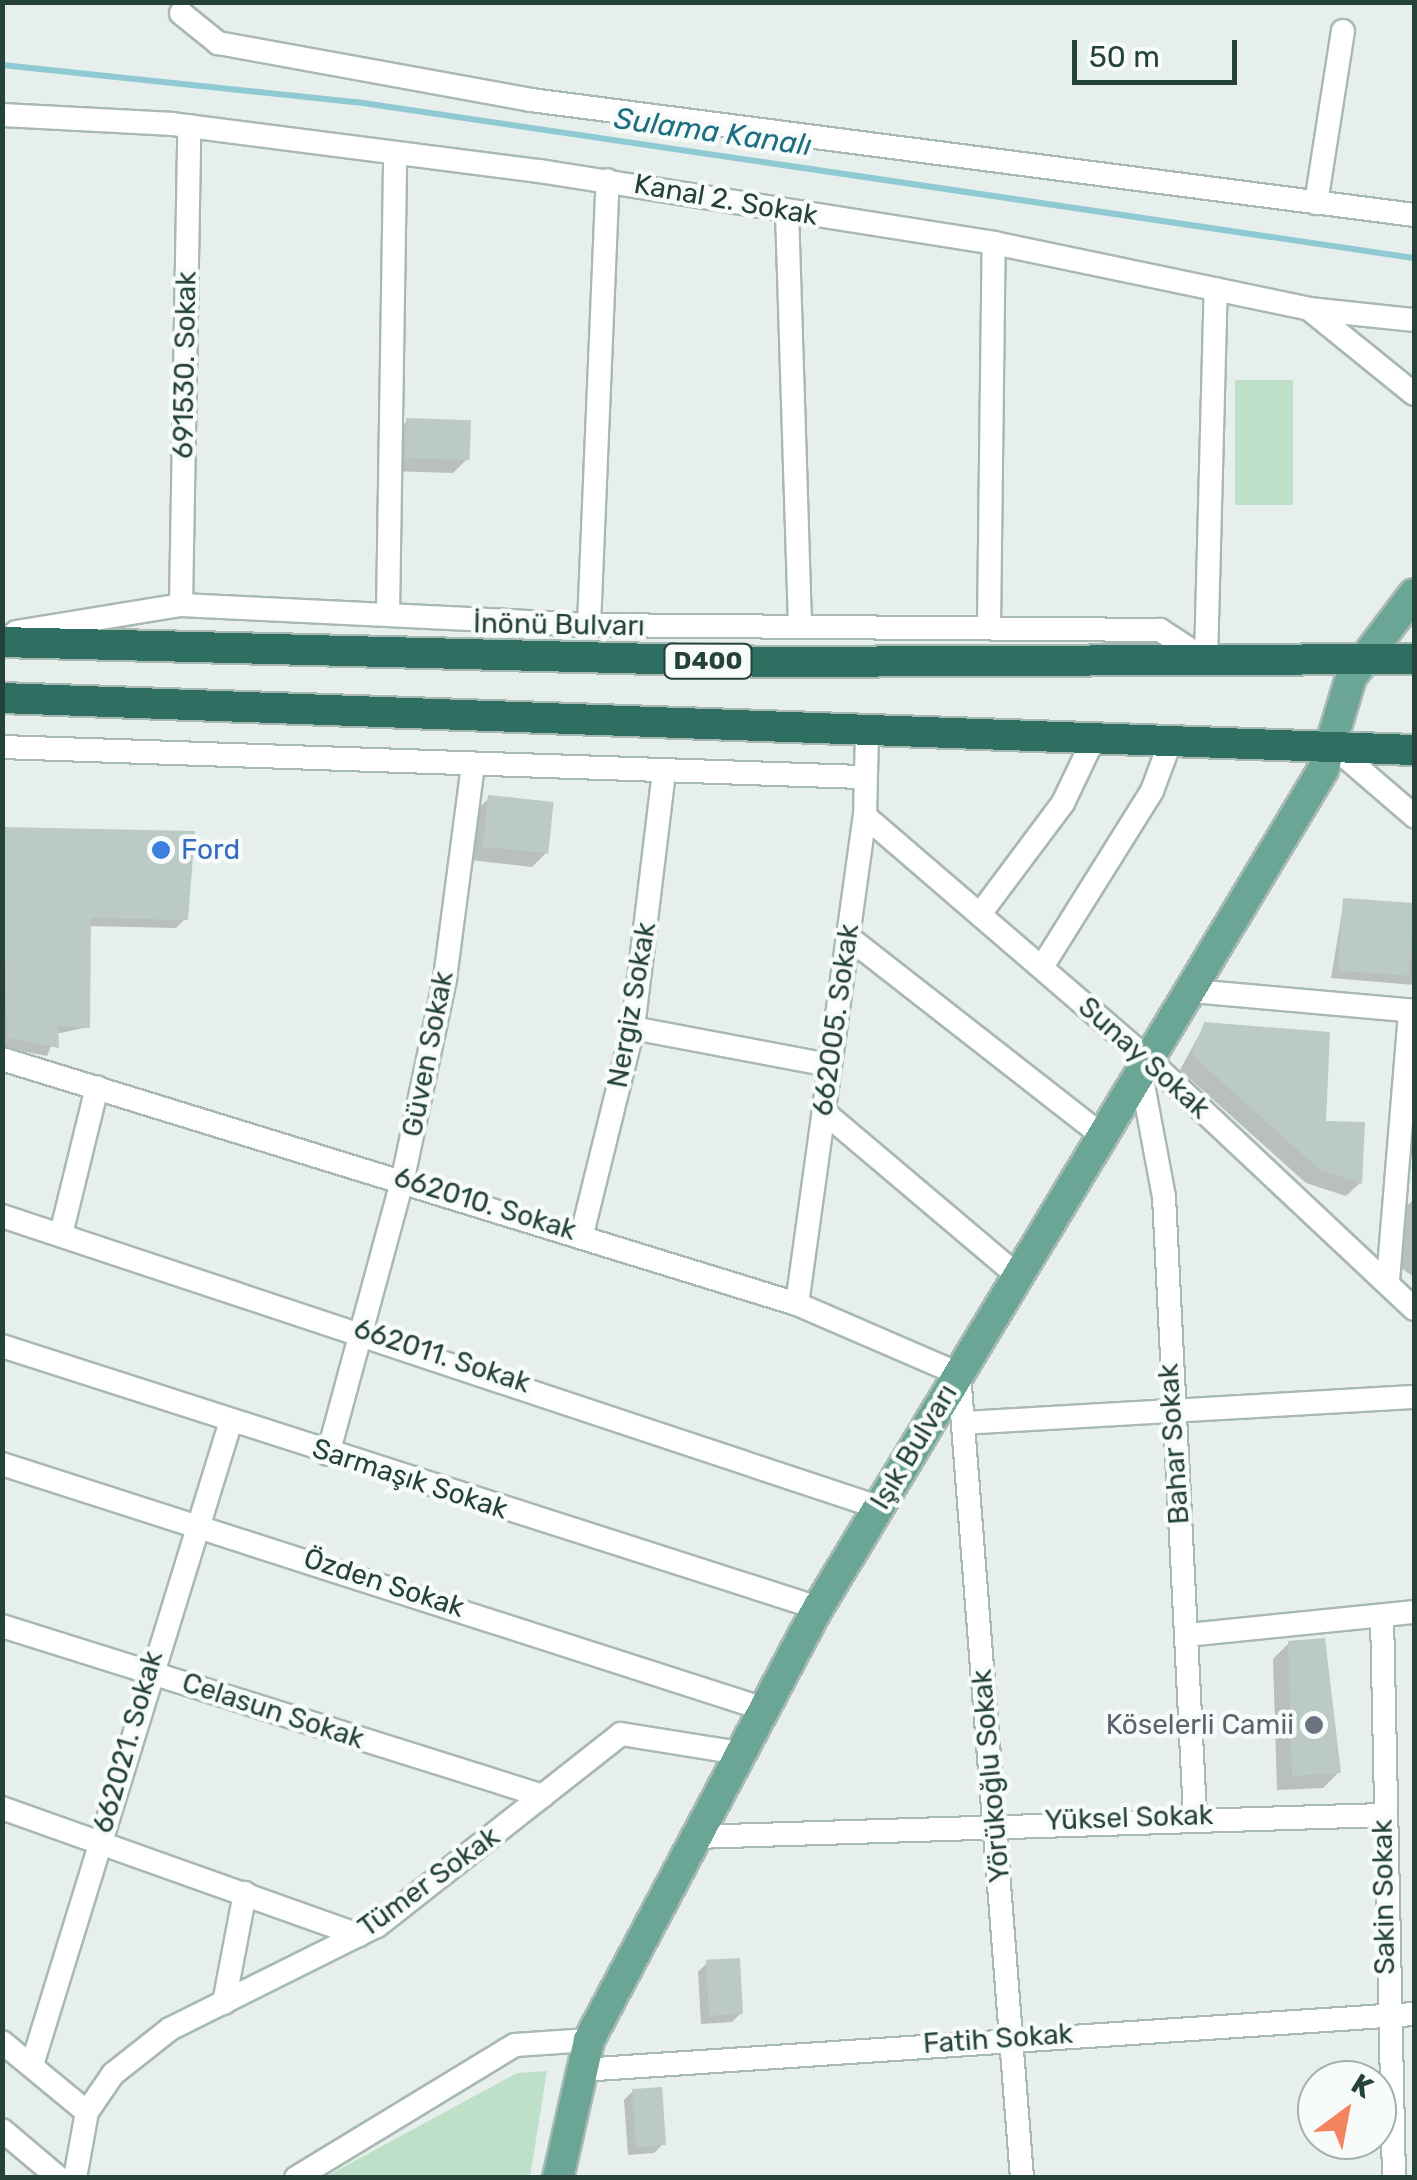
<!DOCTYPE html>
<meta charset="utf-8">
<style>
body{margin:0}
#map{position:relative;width:1417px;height:2180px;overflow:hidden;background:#e6efeb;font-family:Rubik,sans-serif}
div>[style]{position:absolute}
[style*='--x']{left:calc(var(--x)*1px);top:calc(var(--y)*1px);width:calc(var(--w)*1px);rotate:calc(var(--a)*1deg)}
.green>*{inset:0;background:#bfe0c8;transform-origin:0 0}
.shadow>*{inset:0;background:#0003}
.stream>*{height:6px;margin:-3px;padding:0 3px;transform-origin:3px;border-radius:3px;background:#8ec9d4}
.building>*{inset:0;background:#bbcac4;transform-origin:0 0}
.roads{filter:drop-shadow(2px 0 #a8b8b2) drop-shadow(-2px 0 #a8b8b2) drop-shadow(0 2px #a8b8b2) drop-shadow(0 -2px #a8b8b2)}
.minor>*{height:22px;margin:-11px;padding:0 11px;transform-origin:11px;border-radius:11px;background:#fff}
.major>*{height:30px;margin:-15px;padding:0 15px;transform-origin:15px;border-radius:15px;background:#6aa596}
.highway>*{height:30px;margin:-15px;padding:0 15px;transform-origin:15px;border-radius:15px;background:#2f6f62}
.dots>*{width:28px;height:28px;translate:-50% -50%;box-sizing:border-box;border:5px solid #f7fbf9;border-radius:50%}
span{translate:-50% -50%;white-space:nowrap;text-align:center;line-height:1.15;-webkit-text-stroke:9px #f7fbf9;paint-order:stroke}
.shield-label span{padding:2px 8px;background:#f7fbf9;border:2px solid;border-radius:8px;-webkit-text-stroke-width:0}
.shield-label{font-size:25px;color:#24423a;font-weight:700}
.street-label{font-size:28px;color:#24423a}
.shop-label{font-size:28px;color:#366cbe}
.left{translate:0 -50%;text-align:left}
.worship-label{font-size:28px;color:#5b616d}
.right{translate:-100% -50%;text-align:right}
.water-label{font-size:30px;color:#1c6f80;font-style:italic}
.frame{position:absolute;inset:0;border:5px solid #24423a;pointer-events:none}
.north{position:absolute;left:1297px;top:2060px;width:100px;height:100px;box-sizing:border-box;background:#f7fbf9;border:2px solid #a3b1ad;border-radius:50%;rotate:32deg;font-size:28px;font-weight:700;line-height:40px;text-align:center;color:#24423a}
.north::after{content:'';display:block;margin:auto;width:35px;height:45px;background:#f4845f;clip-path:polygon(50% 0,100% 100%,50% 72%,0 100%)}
.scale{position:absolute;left:1072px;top:40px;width:165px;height:45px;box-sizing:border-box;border:5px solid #24423a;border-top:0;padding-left:12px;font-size:30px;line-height:35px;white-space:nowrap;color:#24423a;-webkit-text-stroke:8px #f7fbf9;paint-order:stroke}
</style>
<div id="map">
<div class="green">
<div style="left:1235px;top:380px;width:58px;height:125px"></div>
<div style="clip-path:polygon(547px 2071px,530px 2177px,325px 2177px,517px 2073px)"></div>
</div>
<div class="shadow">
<div style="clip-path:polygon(407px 421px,467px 459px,453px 473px,392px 471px,393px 435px)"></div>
<div style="clip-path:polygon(489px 798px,546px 853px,532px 867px,470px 860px,475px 812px)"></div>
<div style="clip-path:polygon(2px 829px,185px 919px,176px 928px,89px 926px,88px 1027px,56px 1034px,47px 1056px,2px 1047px)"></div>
<div style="clip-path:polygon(1344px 900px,1414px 906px,1414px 985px,1331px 978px)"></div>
<div style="clip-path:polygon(1205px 1024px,1324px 1123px,1360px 1183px,1346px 1196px,1306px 1183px,1180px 1070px)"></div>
<div style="clip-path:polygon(1413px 1200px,1414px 1200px,1414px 1277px,1394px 1263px,1400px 1213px)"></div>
<div style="clip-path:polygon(1289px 1643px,1338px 1773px,1323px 1788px,1277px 1790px,1273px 1659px)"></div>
<div style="clip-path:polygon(707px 1963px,741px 2013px,732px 2022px,701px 2024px,698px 1972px)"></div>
<div style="clip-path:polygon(633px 2091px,663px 2144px,654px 2153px,628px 2155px,624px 2100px)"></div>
</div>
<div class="stream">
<div style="--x:2;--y:65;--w:356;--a:6"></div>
<div style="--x:356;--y:102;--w:1069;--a:8.39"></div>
</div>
<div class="building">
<div style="left:406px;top:418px;width:65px;height:40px;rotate:2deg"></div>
<div style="left:488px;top:795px;width:66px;height:52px;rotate:6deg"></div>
<div style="clip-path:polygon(2px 827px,195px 831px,188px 920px,91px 918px,90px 1028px,58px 1026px,59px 1048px,7px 1038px)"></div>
<div style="left:1343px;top:898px;width:71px;height:73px;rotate:4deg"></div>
<div style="clip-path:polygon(1204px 1022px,1330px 1032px,1326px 1121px,1365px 1122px,1362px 1184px,1320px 1170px,1192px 1055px)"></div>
<div style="clip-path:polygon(1325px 1638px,1341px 1773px,1292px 1776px,1288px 1641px)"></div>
<div style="left:740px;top:1958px;width:56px;height:34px;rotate:87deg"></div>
<div style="left:662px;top:2087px;width:58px;height:30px;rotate:86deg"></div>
</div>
<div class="roads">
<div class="minor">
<div style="--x:181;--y:13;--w:48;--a:39"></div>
<div style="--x:218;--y:43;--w:318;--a:10.3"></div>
<div style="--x:531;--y:100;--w:890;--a:7.42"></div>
<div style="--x:2;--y:115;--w:170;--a:3"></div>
<div style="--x:172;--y:124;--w:371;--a:7.3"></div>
<div style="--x:540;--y:171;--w:460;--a:9"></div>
<div style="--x:994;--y:243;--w:322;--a:11.8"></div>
<div style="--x:1309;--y:309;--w:135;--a:39"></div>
<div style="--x:1316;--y:203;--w:174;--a:-81.1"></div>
<div style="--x:787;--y:211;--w:416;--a:88.2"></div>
<div style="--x:1309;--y:309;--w:106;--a:6"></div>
<div style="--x:181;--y:605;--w:479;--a:-89"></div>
<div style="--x:388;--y:612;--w:458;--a:-89.1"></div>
<div style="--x:589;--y:625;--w:445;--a:-87.6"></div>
<div style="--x:989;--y:625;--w:382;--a:-89.3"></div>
<div style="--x:16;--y:632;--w:167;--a:-9.3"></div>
<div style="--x:181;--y:605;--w:408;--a:2.8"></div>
<div style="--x:589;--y:625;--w:571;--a:0.5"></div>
<div style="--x:1160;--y:630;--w:55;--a:33.1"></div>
<div style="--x:1206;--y:660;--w:371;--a:-88.5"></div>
<div style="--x:2;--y:747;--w:862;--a:2"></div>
<div style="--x:1334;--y:747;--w:106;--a:40.8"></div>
<div style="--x:865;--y:816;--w:374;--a:40.7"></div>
<div style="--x:1149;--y:1060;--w:364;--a:43.2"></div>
<div style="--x:980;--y:914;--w:139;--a:-53.2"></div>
<div style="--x:1063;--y:803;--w:70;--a:-64.5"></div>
<div style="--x:848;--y:937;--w:323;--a:38"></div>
<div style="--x:1042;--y:967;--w:208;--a:-58"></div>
<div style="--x:1152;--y:791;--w:54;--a:-69.6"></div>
<div style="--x:1192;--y:991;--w:223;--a:5.1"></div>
<div style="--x:633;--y:1028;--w:199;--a:10.7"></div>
<div style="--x:2;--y:1059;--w:832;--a:17.13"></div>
<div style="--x:797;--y:1304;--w:176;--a:23.4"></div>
<div style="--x:959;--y:1374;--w:806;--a:85.52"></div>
<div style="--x:1141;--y:1074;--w:125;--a:79.4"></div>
<div style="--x:1164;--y:1197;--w:619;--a:87.13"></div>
<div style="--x:824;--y:1112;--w:254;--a:40.2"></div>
<div style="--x:2;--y:1216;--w:923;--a:18.38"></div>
<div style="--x:61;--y:1234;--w:151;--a:-76.2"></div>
<div style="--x:582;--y:1234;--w:212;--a:-76.1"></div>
<div style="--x:633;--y:1028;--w:257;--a:-83.1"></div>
<div style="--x:1388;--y:1281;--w:271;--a:-85.3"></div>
<div style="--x:797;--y:1304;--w:493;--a:-82.1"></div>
<div style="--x:865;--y:816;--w:81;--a:-88.6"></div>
<div style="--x:2;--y:1346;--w:857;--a:17.8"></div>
<div style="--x:963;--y:1423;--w:452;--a:-3.3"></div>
<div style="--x:328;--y:1454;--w:286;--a:-74.8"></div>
<div style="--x:403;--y:1178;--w:204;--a:-78.1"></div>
<div style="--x:445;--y:978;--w:215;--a:-82.5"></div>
<div style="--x:2;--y:1464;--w:800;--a:17.82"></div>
<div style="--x:1382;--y:1616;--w:562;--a:88.78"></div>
<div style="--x:2;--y:1626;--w:567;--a:17.44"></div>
<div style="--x:1187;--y:1635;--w:228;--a:-5.8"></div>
<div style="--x:2;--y:1808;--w:379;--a:19.6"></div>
<div style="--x:695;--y:1837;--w:689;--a:-1.83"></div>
<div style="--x:224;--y:2003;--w:112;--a:-79.2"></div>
<div style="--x:2;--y:2042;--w:110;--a:39.5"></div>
<div style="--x:32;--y:2065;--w:674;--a:-72.83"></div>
<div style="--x:582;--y:2070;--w:834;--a:-3.85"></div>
<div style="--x:2;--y:2130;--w:75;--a:40.1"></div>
<div style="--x:75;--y:2178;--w:67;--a:-79.7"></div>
<div style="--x:87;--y:2112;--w:46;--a:-55.6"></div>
<div style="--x:113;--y:2074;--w:73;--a:-38.3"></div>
<div style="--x:170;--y:2029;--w:231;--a:-26.5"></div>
<div style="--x:377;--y:1926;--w:310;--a:-38.2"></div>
<div style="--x:621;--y:1734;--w:121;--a:9.1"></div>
<div style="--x:296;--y:2178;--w:256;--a:-31.3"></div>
<div style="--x:515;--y:2045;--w:74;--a:-3.9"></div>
</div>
<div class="major">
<div style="--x:558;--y:2178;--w:141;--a:-77.3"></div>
<div style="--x:589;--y:2040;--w:489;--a:-62.1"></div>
<div style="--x:818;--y:1608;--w:978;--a:-58.93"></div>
<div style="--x:1323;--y:770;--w:97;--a:-73.2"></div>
<div style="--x:1351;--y:677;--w:104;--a:-52.8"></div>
</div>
<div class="highway">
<div style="--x:2;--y:642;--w:771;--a:1.49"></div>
<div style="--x:773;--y:662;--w:641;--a:-0.27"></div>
<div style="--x:2;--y:698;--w:1413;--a:2.11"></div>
</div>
</div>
<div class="dots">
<div style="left:161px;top:850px;background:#3f7fe0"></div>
<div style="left:1314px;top:1725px;background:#6b7280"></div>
</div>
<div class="shield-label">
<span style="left:708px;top:661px">D400</span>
</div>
<div class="street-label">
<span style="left:726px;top:200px;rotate:10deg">Kanal 2. Sokak</span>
<span style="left:185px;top:365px;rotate:-89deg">691530. Sokak</span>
<span style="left:559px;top:625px;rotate:1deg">İnönü Bulvarı</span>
<span style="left:632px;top:1005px;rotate:-80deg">Nergiz Sokak</span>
<span style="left:836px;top:1020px;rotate:-82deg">662005. Sokak</span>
<span style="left:428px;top:1054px;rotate:-79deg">Güven Sokak</span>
<span style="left:1144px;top:1058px;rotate:42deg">Sunay Sokak</span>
<span style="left:485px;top:1204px;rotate:17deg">662010. Sokak</span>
<span style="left:442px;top:1356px;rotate:18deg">662011. Sokak</span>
<span style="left:1174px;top:1444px;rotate:-94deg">Bahar Sokak</span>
<span style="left:914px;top:1447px;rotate:-59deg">Işık Bulvarı</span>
<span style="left:410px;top:1479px;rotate:18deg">Sarmaşık Sokak</span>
<span style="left:384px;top:1583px;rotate:18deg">Özden Sokak</span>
<span style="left:273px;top:1711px;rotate:18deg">Celasun Sokak</span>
<span style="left:128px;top:1742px;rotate:-74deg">662021. Sokak</span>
<span style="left:991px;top:1776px;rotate:-95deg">Yörükoğlu Sokak</span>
<span style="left:1129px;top:1818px;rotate:-2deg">Yüksel Sokak</span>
<span style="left:429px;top:1882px;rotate:-36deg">Tümer Sokak</span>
<span style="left:1384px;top:1897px;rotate:-91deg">Sakin Sokak</span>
<span style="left:998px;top:2039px;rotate:-4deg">Fatih Sokak</span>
</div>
<div class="shop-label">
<span class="left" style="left:181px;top:850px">Ford</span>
</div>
<div class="worship-label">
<span class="right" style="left:1294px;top:1725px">Köselerli Camii</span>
</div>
<div class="water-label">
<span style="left:713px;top:132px;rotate:8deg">Sulama Kanalı</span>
</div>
<div class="frame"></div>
<div class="north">K</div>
<div class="scale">50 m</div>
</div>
